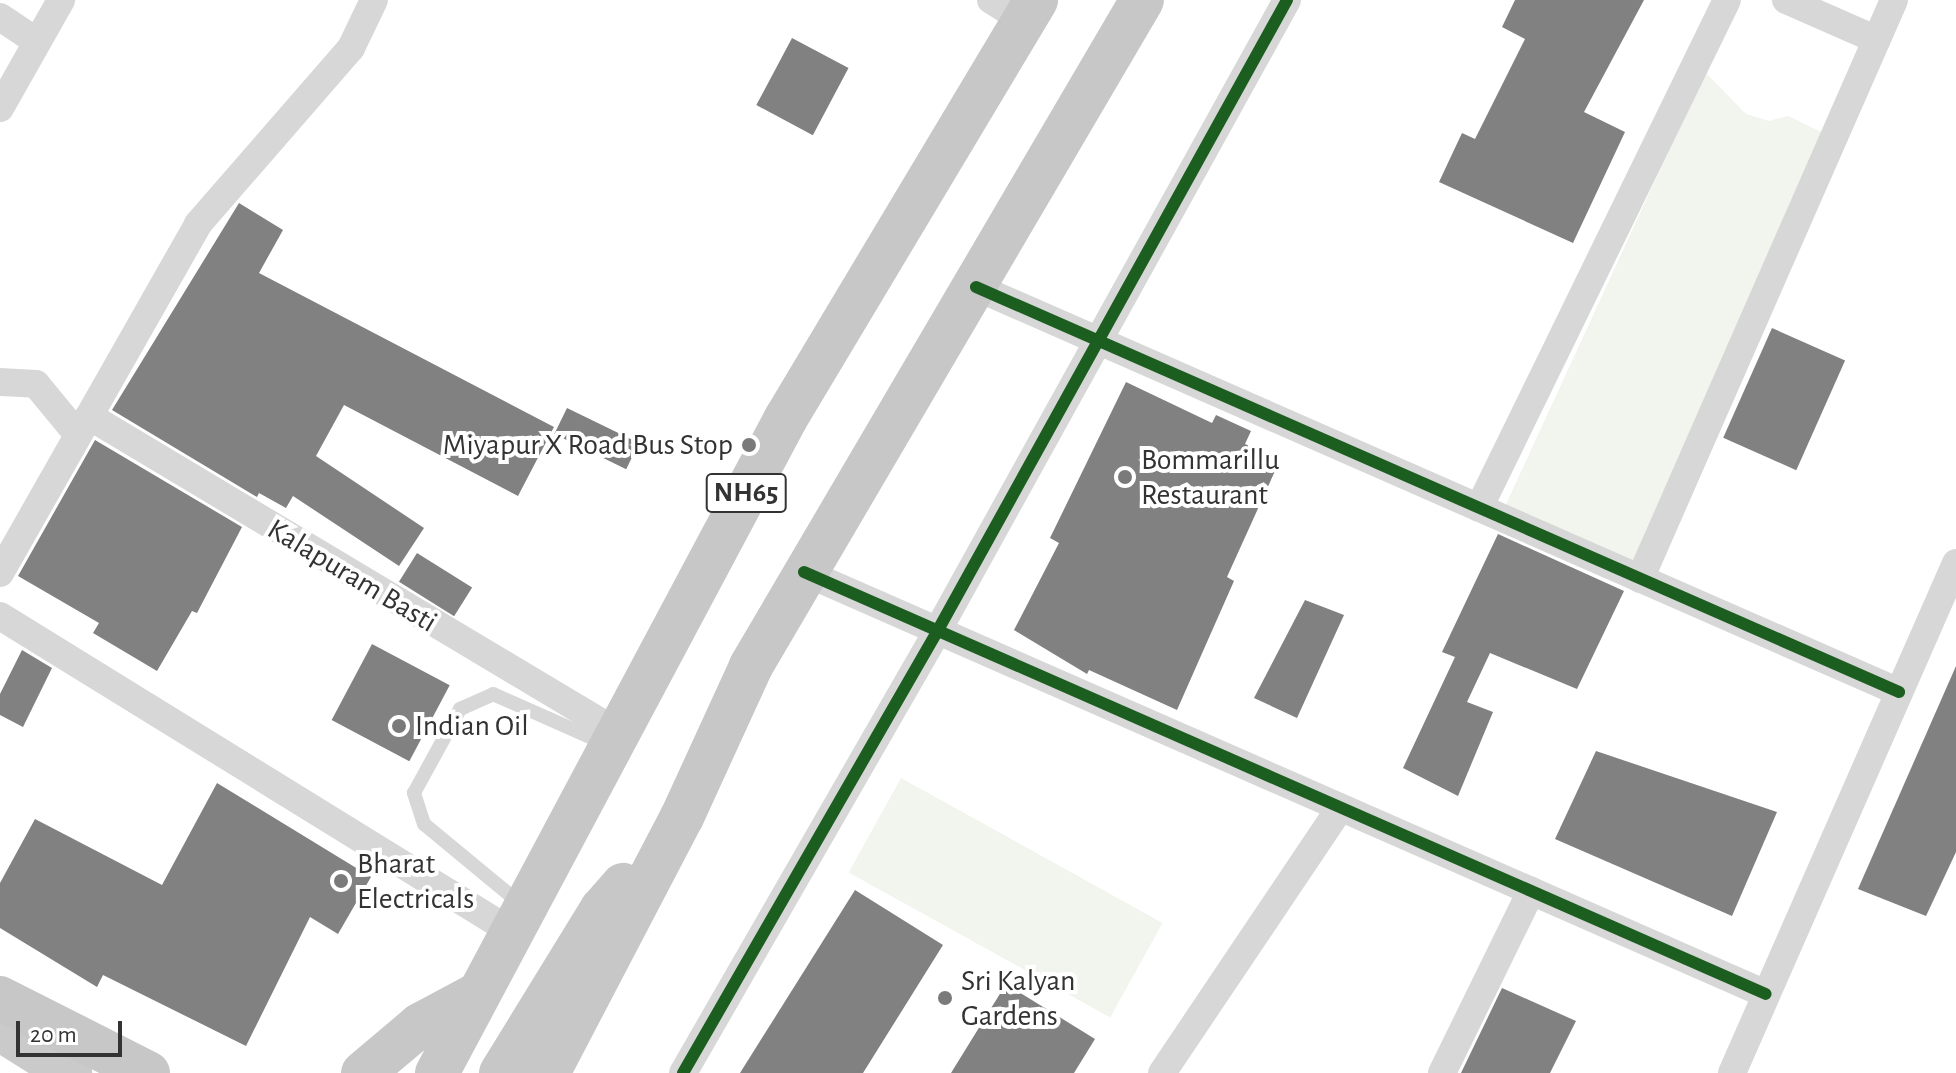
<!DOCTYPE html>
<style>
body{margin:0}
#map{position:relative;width:1956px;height:1073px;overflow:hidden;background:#fff;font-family:"Alegreya Sans",sans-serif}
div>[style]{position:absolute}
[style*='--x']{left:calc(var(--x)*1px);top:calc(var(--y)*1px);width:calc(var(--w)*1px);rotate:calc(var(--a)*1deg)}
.green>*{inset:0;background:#f1f5ed;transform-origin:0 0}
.building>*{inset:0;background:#818181;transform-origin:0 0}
.service>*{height:14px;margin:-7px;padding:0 7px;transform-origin:7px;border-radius:7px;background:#d7d7d7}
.minor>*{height:28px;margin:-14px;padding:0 14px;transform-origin:14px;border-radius:14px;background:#d7d7d7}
.primary>*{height:44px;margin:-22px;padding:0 22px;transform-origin:22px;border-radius:22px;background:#cacaca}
.trunk>*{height:44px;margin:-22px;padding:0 22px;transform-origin:22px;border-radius:22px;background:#c7c7c7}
.cycleway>*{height:12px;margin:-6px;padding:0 6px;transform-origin:6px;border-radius:6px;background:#1b5e20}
.dots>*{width:22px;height:22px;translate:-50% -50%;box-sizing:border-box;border:4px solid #fff;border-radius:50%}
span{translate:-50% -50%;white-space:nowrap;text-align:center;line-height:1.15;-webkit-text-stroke:8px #fff;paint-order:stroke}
.shield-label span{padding:2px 6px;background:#fff;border:2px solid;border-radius:6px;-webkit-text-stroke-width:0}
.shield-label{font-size:28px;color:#333;font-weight:700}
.poi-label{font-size:30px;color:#333}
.right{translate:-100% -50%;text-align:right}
.left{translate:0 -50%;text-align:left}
.street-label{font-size:30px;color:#333}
.scale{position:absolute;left:16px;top:1021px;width:106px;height:36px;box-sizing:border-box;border:4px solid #333;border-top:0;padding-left:10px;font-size:24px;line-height:28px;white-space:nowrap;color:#333;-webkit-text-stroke:6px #fff;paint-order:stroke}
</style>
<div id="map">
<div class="green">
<div style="clip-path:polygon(1705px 72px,1746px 114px,1769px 121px,1788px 116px,1834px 138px,1636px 577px,1502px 513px)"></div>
<div style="left:901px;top:778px;width:299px;height:108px;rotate:29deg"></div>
</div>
<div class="building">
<div style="clip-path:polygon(1515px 0,1644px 0,1584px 112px,1625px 132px,1573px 243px,1439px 182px,1462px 133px,1475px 139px,1525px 39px,1502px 27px)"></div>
<div style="left:792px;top:38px;width:64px;height:76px;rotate:28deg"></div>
<div style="clip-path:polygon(239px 203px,283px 230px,259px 273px,554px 427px,518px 496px,344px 405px,316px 456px,424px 528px,399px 566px,293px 496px,286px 508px,259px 493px,257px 497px,112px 410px)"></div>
<div style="left:1772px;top:328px;width:80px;height:120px;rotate:24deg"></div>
<div style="clip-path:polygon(1126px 382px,1212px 423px,1216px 415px,1251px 431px,1245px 444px,1280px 460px,1227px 577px,1234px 581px,1177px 710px,1089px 670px,1087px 674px,1014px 630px,1059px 543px,1050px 538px)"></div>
<div style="left:567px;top:408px;width:80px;height:29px;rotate:26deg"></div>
<div style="clip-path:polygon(95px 440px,242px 527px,197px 613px,192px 611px,157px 671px,93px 633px,99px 623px,18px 576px)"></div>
<div style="clip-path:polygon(1498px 534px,1624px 591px,1577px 689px,1490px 653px,1467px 702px,1493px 712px,1458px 796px,1403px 768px,1455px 657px,1442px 652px)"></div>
<div style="left:417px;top:553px;width:65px;height:34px;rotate:32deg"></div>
<div style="clip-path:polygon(1305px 600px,1344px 615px,1297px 718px,1254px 698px)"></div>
<div style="left:372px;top:644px;width:88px;height:86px;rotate:28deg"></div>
<div style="clip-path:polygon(22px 650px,52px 668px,23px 727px,0 715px,0 694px)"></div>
<div style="clip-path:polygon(1956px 666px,1956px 852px,1926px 916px,1858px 889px)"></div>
<div style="clip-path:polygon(1596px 751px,1777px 812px,1732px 916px,1555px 839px)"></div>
<div style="clip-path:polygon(217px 783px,371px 877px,338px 934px,310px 917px,246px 1046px,103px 975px,97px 987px,0 928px,0 883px,35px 819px,162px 885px)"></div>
<div style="clip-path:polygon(855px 890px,943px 945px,863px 1073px,740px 1073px)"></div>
<div style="clip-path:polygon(1006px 984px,1095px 1039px,1074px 1073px,951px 1073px)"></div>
<div style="clip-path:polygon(1502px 988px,1576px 1021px,1550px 1073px,1461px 1073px)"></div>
</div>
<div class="service">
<div style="--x:522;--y:905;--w:127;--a:-140.4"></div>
<div style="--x:424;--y:824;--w:33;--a:-108"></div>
<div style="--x:414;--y:793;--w:96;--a:-61.3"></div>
<div style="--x:460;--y:709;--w:36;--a:-24"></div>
<div style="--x:493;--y:694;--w:124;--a:23.9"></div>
</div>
<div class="minor">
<div style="--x:991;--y:0;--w:40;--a:32"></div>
<div style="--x:1786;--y:0;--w:99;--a:23.7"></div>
<div style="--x:0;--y:17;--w:43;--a:33.7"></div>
<div style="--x:0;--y:108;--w:124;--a:-60.5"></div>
<div style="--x:976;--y:287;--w:1008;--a:23.69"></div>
<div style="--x:0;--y:382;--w:36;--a:3"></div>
<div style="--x:36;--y:384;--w:66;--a:50.5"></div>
<div style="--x:89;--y:416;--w:615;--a:30.9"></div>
<div style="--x:1479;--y:508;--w:565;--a:-63.98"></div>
<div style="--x:804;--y:572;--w:1050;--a:23.69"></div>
<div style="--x:0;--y:573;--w:401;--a:-60.4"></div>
<div style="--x:198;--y:224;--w:233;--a:-49"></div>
<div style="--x:351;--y:48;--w:53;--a:-64.4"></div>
<div style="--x:1640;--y:579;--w:632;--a:-66.31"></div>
<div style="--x:0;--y:616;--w:598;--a:31.67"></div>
<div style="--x:683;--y:1073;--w:511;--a:-60.07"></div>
<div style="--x:938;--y:630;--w:720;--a:-61.01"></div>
<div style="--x:1162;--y:1073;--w:317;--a:-56.1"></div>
<div style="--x:1442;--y:1073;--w:203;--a:-63.9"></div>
<div style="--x:1732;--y:1073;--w:557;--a:-66.29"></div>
</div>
<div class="primary">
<div style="--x:0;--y:1029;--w:83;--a:32.2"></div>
</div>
<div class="trunk">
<div style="--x:0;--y:998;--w:166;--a:26.9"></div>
<div style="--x:363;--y:1073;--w:75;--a:-40.1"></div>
<div style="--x:420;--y:1025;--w:61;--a:-28.2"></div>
<div style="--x:437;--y:1073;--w:742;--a:-61.95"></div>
<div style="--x:786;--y:418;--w:487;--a:-59.1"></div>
<div style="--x:501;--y:1073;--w:193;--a:-58.4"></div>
<div style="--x:602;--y:909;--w:32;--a:-49"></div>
<div style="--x:548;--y:1073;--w:289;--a:-62.4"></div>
<div style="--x:682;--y:817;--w:166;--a:-65.4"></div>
<div style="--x:751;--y:666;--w:772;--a:-59.58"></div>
</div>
<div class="cycleway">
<div style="--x:976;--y:287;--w:1008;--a:23.69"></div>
<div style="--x:804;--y:572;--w:1050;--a:23.69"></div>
<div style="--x:683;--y:1073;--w:511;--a:-60.07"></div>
<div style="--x:938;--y:630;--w:720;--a:-61.01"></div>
</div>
<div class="dots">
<div style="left:749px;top:445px;background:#7a7a7a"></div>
<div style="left:1125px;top:477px;background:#7a7a7a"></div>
<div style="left:399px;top:726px;background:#7a7a7a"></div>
<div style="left:341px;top:881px;background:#7a7a7a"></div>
<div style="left:945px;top:998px;background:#7a7a7a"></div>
</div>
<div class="shield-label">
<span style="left:746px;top:493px">NH65</span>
</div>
<div class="poi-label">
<span class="right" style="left:733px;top:445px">Miyapur X Road Bus Stop</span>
<span class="left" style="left:1141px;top:477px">Bommarillu<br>Restaurant</span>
<span class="left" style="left:415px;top:726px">Indian Oil</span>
<span class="left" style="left:357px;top:881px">Bharat<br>Electricals</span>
<span class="left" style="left:961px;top:998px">Sri Kalyan<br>Gardens</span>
</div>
<div class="street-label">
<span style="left:352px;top:576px;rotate:31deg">Kalapuram Basti</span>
</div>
<div class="scale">20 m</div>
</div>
